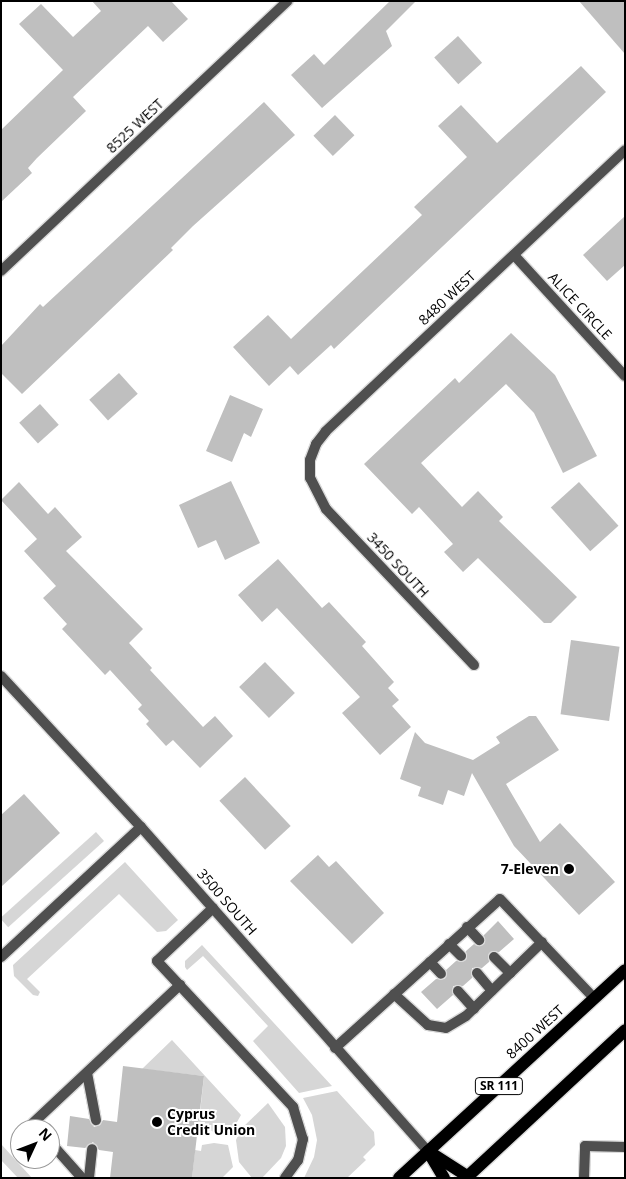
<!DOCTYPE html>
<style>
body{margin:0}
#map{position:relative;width:626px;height:1179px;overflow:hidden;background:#fff;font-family:"Open Sans",sans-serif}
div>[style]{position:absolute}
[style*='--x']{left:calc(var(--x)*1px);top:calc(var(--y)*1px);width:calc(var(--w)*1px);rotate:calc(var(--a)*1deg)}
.green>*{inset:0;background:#d6d6d6;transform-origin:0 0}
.building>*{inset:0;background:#bfbfbf;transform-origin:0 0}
.roads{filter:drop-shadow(1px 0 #dbdbdb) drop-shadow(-1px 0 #dbdbdb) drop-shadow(0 1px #dbdbdb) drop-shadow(0 -1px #dbdbdb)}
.service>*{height:10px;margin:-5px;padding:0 5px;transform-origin:5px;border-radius:5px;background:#4f4f4f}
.minor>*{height:10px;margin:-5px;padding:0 5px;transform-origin:5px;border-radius:5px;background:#4f4f4f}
.tertiary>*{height:10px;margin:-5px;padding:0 5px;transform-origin:5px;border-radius:5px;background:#4f4f4f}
.primary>*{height:12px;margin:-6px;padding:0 6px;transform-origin:6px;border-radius:6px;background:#000}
.dots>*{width:14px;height:14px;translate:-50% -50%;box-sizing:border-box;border:2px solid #fff;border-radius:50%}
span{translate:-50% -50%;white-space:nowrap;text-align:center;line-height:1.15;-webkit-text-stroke:4px #fff;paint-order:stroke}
.shield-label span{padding:1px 4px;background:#fff;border:1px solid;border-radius:4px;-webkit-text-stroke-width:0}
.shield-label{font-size:12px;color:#000;font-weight:700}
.street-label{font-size:14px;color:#000}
.poi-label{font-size:14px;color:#000;font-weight:700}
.right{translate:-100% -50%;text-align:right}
.left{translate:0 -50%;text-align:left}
.frame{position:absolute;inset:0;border:2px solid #000;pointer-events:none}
.north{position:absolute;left:10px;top:1119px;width:50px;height:50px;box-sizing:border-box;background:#fff;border:1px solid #999;border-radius:50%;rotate:47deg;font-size:14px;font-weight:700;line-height:20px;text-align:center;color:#000}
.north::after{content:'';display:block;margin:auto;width:18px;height:22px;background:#000;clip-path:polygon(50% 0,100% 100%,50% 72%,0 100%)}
</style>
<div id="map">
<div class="green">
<div style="left:96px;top:832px;width:12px;height:129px;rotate:48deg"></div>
<div style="clip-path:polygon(125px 862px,178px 920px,166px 931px,157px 932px,119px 894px,27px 979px,40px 992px,38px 996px,33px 995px,14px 976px,13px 965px)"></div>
<div style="clip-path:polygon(202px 945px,332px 1086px,299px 1093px,253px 1041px,268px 1026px,203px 956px,187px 970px,185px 967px,185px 961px)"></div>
<div style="clip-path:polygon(172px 1040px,241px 1115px,229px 1136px,204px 1129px,205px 1122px,199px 1122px,204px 1076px,142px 1069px)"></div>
<div style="clip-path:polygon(337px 1091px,374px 1132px,375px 1145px,363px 1157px,366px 1160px,347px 1178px,304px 1178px,314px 1157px,317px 1140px,312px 1115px,303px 1098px)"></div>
<div style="clip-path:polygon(268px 1103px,285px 1127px,286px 1146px,281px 1158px,262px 1178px,252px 1178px,239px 1162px,236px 1140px,241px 1129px)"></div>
<div style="clip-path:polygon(214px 1143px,228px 1145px,233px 1167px,222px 1178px,192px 1178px,195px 1150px,201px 1151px,202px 1145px)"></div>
<div style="clip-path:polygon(1px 1144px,32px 1178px,18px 1178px,1px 1160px)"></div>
</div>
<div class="building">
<div style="clip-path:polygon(92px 1px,171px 1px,188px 19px,163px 42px,148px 26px,73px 97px,86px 111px,37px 158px,28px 168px,32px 173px,1px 202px,1px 130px,63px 70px,19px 24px,41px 4px,73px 37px,101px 11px)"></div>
<div style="clip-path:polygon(390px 1px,416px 1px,386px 31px,392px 46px,322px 108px,291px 75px,314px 54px,324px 65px)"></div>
<div style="clip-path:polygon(579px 1px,625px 1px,625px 54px)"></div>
<div style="left:458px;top:36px;width:36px;height:32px;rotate:48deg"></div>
<div style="clip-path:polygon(581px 66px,606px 92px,334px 349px,331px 345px,298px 375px,290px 366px,269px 386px,233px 347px,268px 315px,291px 339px,422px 215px,414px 207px,467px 157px,438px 126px,461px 105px,497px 143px)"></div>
<div style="clip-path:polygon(264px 102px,295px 135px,193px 226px,171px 248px,173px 250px,22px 394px,1px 373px,1px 346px,40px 304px,43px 307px)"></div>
<div style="left:335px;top:115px;width:28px;height:30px;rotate:46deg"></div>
<div style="clip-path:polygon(625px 216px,625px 265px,607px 281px,583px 255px)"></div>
<div style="clip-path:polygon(511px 333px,555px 375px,597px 456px,563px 473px,534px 413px,506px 384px,421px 463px,462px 507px,478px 491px,503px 517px,499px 521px,577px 597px,551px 623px,544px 623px,478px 558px,463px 572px,444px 552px,453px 544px,419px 507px,412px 514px,364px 464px,455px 378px,459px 383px)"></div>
<div style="left:119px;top:373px;width:28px;height:40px;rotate:48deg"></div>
<div style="clip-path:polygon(230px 395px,263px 409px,251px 437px,244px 433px,232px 462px,206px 451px)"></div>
<div style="left:40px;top:404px;width:28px;height:28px;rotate:48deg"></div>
<div style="clip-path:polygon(231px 481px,260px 543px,225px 560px,216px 540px,198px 548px,179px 505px)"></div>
<div style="clip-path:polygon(19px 482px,48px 514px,55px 507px,82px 537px,66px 551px,143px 629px,129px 643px,152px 668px,150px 670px,203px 727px,215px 716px,233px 736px,200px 768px,173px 740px,166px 746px,146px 724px,149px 721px,138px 709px,142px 705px,110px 670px,105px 675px,62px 629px,67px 624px,43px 598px,56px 586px,24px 551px,37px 539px,1px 500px)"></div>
<div style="left:579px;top:482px;width:59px;height:38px;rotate:48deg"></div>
<div style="clip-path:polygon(278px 559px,322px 608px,329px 602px,366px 642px,362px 646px,394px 682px,388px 688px,399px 700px,392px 706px,411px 727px,380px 755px,342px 713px,360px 697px,277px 608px,262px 622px,238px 595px)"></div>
<div style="left:571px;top:640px;width:49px;height:75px;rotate:8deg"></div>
<div style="left:265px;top:662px;width:43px;height:36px;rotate:46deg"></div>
<div style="clip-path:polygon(529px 716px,536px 716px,559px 750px,506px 784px,540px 842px,560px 823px,615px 882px,579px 915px,514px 846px,472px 773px,464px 796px,448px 790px,443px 805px,418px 796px,421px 787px,400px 779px,415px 732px,425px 743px,473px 760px,500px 743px,496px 737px)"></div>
<div style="left:245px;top:777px;width:67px;height:35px;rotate:47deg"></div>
<div style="clip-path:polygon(24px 794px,60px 833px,1px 887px,1px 815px)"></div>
<div style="clip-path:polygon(318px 855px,329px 867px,336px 861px,384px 913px,352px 944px,290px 881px)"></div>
<div style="clip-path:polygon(498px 921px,514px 939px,499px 952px,490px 952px,489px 962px,482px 968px,472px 968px,472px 978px,463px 986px,453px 986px,453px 995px,437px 1009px,421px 992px,436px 979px,445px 979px,446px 970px,456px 961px,465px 961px,466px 951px,474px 944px,483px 945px,484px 935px)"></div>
<div style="clip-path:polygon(123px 1066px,204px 1076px,192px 1178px,110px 1178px,113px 1152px,99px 1150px,93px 1142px,85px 1148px,67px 1146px,70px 1116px,89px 1119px,94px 1127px,100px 1125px,103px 1120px,117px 1122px)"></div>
</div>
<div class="roads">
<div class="service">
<div style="--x:213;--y:908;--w:77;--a:136.6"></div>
<div style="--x:157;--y:961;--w:200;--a:47"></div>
<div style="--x:293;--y:1107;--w:34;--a:73"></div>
<div style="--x:303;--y:1139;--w:22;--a:103"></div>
<div style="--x:298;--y:1160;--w:22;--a:126"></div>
<div style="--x:467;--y:927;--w:18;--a:47"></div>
<div style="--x:449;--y:944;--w:17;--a:45"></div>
<div style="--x:1;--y:957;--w:191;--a:-42.9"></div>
<div style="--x:494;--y:957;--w:23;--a:45"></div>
<div style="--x:430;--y:962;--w:16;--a:47"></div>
<div style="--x:477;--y:973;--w:23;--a:50"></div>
<div style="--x:458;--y:991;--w:24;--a:48"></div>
<div style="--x:394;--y:994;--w:46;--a:42.4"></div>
<div style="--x:428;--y:1025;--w:18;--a:9"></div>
<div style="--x:446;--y:1028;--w:23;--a:-31"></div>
<div style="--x:466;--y:1016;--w:106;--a:-44.2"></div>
<div style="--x:335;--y:1048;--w:222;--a:-42.1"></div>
<div style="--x:500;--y:899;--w:137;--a:46.5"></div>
<div style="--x:87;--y:1073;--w:48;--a:79.2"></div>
<div style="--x:39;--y:1129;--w:8;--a:-135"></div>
<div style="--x:33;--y:1123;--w:202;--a:-43.2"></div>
<div style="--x:50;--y:1142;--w:48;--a:48.4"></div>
<div style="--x:89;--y:1178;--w:29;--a:-84"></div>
<div style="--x:584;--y:1178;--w:32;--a:-88"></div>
<div style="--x:585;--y:1146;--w:40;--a:1.4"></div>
</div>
<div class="minor">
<div style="--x:514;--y:255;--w:164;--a:47.5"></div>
<div style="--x:1;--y:271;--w:394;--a:-43.3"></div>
<div style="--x:474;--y:665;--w:215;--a:-133.5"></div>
<div style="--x:326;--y:509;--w:35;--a:-117"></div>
<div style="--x:310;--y:478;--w:18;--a:-90"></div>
<div style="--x:310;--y:460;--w:17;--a:-69"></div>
<div style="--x:316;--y:444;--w:16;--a:-52"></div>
<div style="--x:326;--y:431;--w:410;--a:-43.2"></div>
</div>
<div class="tertiary">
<div style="--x:1;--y:676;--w:206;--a:47.2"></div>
<div style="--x:141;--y:827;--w:433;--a:48.5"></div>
</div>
<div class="primary">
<div style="--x:428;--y:1151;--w:50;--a:32.7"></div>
<div style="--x:429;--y:1153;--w:29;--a:59"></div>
<div style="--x:399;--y:1178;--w:307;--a:-42.6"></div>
<div style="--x:466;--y:1178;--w:217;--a:-42.9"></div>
</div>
</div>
<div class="dots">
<div style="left:569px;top:869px;background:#000"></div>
<div style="left:157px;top:1122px;background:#000"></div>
</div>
<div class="shield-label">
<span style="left:499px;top:1086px">SR 111</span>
</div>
<div class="street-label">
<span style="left:135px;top:126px;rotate:-43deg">8525 WEST</span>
<span style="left:447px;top:298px;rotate:-43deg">8480 WEST</span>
<span style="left:580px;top:306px;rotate:47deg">ALICE CIRCLE</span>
<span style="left:398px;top:565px;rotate:47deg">3450 SOUTH</span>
<span style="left:227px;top:902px;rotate:49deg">3500 SOUTH</span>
<span style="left:535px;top:1032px;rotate:-42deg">8400 WEST</span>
</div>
<div class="poi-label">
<span class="right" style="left:559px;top:869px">7-Eleven</span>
<span class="left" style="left:167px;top:1122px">Cyprus<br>Credit Union</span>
</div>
<div class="frame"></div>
<div class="north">N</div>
</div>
